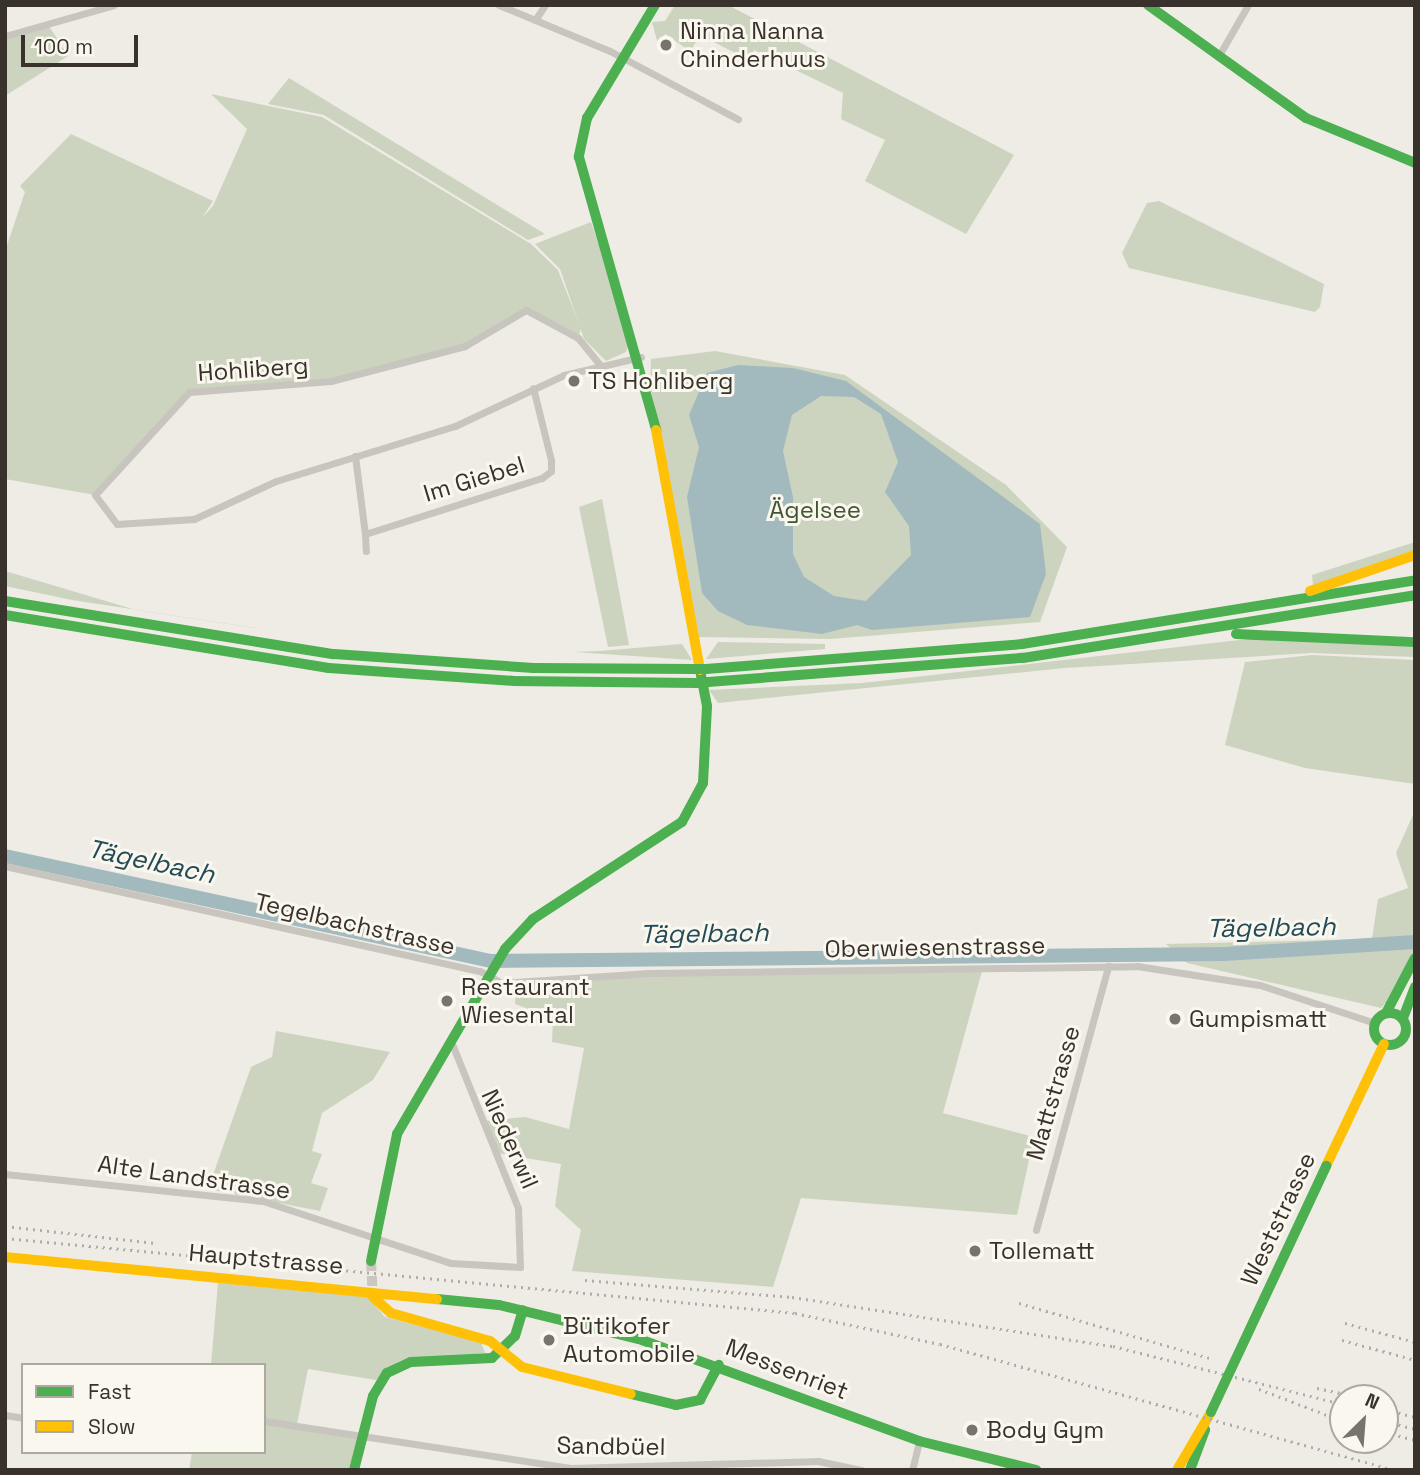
<!DOCTYPE html>
<meta charset="utf-8">
<style>
body{margin:0}
#map{position:relative;width:1420px;height:1475px;overflow:hidden;background:#eeece5;font-family:"Space Grotesk",sans-serif}
div>[style]{position:absolute}
[style*='--x']{left:calc(var(--x)*1px);top:calc(var(--y)*1px);width:calc(var(--w)*1px);rotate:calc(var(--a)*1deg)}
.green>*{inset:0;background:#ccd4c0}
.water>*{inset:0;background:#a2babe}
.river>*{height:14px;margin:-7px;padding:0 7px;transform-origin:7px;border-radius:7px;background:#a2babe}
.secondary-tunnel>*{height:10px;margin-top:-5px;transform-origin:0;background:repeating-linear-gradient(90deg,#cac7c0 0 10px,transparent 0 15px)}
.street>*{height:7px;margin:-3.5px;padding:0 3.5px;transform-origin:3.5px;border-radius:3.5px;background:#c8c4be}
.fast>*{height:10px;margin:-5px;padding:0 5px;transform-origin:5px;border-radius:5px;background:#4caf50}
.fast>.ring{margin:-5px;padding:0;box-sizing:content-box;background:none;border:10px solid #4caf50;border-radius:50%}
.slow>*{height:10px;margin:-5px;padding:0 5px;transform-origin:5px;border-radius:5px;background:#ffc107}
.rail>*{height:2.5px;margin-top:-1.25px;transform-origin:0;background:repeating-linear-gradient(90deg,#b0ada8 0 2px,transparent 0 7px)}
.fast-bridge>*{height:10px;margin:-5px;padding:0 5px;transform-origin:5px;border-radius:5px;background:#4caf50}
.dots>*{width:19px;height:19px;translate:-50% -50%;box-sizing:border-box;border:4px solid #faf7ee;border-radius:50%}
span{translate:-50% -50%;white-space:nowrap;text-align:center;line-height:1.15;-webkit-text-stroke:6px #faf7ee;paint-order:stroke}
.poi-label{font-size:24px;color:#39322c}
.left{translate:0 -50%;text-align:left}
.street-label{font-size:24px;color:#39322c}
.park-label{font-size:24px;color:#415631}
.water-label{font-size:26px;color:#234b58;font-style:italic}
.frame{position:absolute;inset:0;border:7px solid #39322c;pointer-events:none}
.legend{position:absolute;left:21px;top:1363px;width:245px;height:91px;box-sizing:border-box;background:#faf7ee;border:2px solid #ada8a0;margin:0;padding:9px 12px;list-style:none;font-size:21px;color:#39322c}
.legend li{display:flex;align-items:center;gap:14px;height:35px}
.legend b{width:35px;border:2px solid #ada8a0}
.north{position:absolute;left:1329px;top:1384px;width:70px;height:70px;box-sizing:border-box;background:#faf7ee;border:2px solid #ada8a0;border-radius:50%;rotate:25deg;font-size:19px;font-weight:700;line-height:28px;text-align:center;color:#39322c}
.north::after{content:'';display:block;margin:auto;width:24px;height:32px;background:#78736d;clip-path:polygon(50% 0,100% 100%,50% 72%,0 100%)}
.scale{position:absolute;left:21px;top:35px;width:117px;height:32px;box-sizing:border-box;border:4px solid #39322c;border-top:0;padding-left:9px;font-size:21px;line-height:24px;white-space:nowrap;color:#39322c;-webkit-text-stroke:5px #faf7ee;paint-order:stroke}
</style>
<div id="map">
<div class="green">
<div style="clip-path:polygon(675px 5px,728px 5px,1014px 155px,966px 234px,865px 181px,885px 140px,841px 119px,843px 93px,754px 50px,749px 60px,702px 36px,704px 30px,690px 51px,665px 34px,658px 44px,652px 22px,665px 21px)"></div>
<div style="clip-path:polygon(49px 26px,68px 56px,5px 96px,5px 34px)"></div>
<div style="clip-path:polygon(289px 78px,545px 234px,528px 240px,324px 115px,268px 104px)"></div>
<div style="clip-path:polygon(211px 94px,322px 117px,531px 244px,558px 270px,581px 329px,578px 338px,526px 310px,482px 340px,331px 381px,189px 392px,95px 495px,5px 479px,5px 251px,25px 192px,20px 186px,71px 134px,213px 201px,202px 218px,213px 206px,247px 129px)"></div>
<div style="clip-path:polygon(1159px 201px,1324px 284px,1320px 307px,1315px 312px,1129px 268px,1122px 253px,1147px 203px)"></div>
<div style="clip-path:polygon(591px 222px,631px 338px,626px 352px,606px 361px,584px 339px,560px 269px,535px 244px)"></div>
<div style="clip-path:polygon(715px 351px,845px 375px,1006px 485px,1067px 547px,1040px 622px,830px 639px,698px 637px,650px 386px,651px 359px)"></div>
<div style="clip-path:polygon(602px 499px,629px 645px,608px 647px,579px 507px)"></div>
<div style="clip-path:polygon(1415px 542px,1415px 550px,1313px 585px,1312px 575px)"></div>
<div style="clip-path:polygon(5px 571px,136px 610px,341px 641px,72px 600px,5px 586px)"></div>
<div style="clip-path:polygon(1257px 638px,1415px 647px,1415px 657px,1311px 653px,1065px 668px,718px 703px,709px 690px,862px 683px)"></div>
<div style="clip-path:polygon(718px 642px,825px 644px,825px 649px,706px 659px)"></div>
<div style="clip-path:polygon(682px 644px,692px 660px,574px 652px,600px 651px)"></div>
<div style="clip-path:polygon(1312px 655px,1415px 660px,1415px 784px,1305px 768px,1225px 745px,1245px 662px)"></div>
<div style="clip-path:polygon(1415px 810px,1415px 950px,1394px 994px,1381px 1008px,1187px 963px,1166px 944px,1372px 939px,1378px 899px,1408px 888px,1396px 853px)"></div>
<div style="clip-path:polygon(982px 971px,943px 1113px,1034px 1137px,1017px 1215px,801px 1198px,773px 1287px,572px 1271px,581px 1230px,555px 1206px,561px 1164px,497px 1153px,482px 1121px,525px 1117px,569px 1129px,584px 1048px,552px 1042px,553px 1018px,515px 1004px,516px 987px,649px 976px)"></div>
<div style="clip-path:polygon(276px 1031px,390px 1052px,373px 1080px,322px 1113px,312px 1151px,322px 1154px,311px 1183px,328px 1188px,320px 1211px,208px 1189px,251px 1067px,272px 1057px)"></div>
<div style="clip-path:polygon(218px 1283px,368px 1297px,385px 1317px,481px 1342px,485px 1353px,400px 1361px,376px 1380px,308px 1369px,297px 1424px,264px 1419px,264px 1365px,211px 1365px)"></div>
<div style="clip-path:polygon(264px 1423px,358px 1439px,350px 1470px,189px 1470px,192px 1452px,264px 1452px)"></div>
</div>
<div class="water">
<div style="clip-path:polygon(evenodd,738px 365px,793px 368px,846px 381px,1040px 524px,1046px 574px,1030px 617px,872px 630px,857px 625px,822px 634px,747px 625px,718px 611px,702px 593px,687px 497px,699px 447px,689px 415px,707px 373px,738px 365px,821px 396px,854px 397px,881px 414px,898px 462px,885px 492px,909px 526px,911px 555px,866px 601px,834px 596px,804px 577px,793px 554px,793px 497px,783px 451px,792px 415px,821px 396px)"></div>
</div>
<div class="river">
<div style="--x:5;--y:856;--w:497;--a:12.2"></div>
<div style="--x:491;--y:961;--w:734;--a:-0.55"></div>
<div style="--x:1225;--y:954;--w:190;--a:-3.6"></div>
</div>
<div class="secondary-tunnel">
<div style="--x:371;--y:1261;--w:36;--a:87"></div>
</div>
<div class="street">
<div style="--x:499;--y:5;--w:120;--a:22.5"></div>
<div style="--x:610;--y:51;--w:145;--a:28"></div>
<div style="--x:535;--y:20;--w:18;--a:-56"></div>
<div style="--x:5;--y:36;--w:113;--a:-15.9"></div>
<div style="--x:1218;--y:57;--w:60;--a:-60"></div>
<div style="--x:600;--y:365;--w:35;--a:-129"></div>
<div style="--x:578;--y:338;--w:59;--a:-151.7"></div>
<div style="--x:526;--y:310;--w:71;--a:149.5"></div>
<div style="--x:465;--y:346;--w:138;--a:165.4"></div>
<div style="--x:331;--y:381;--w:142;--a:175.6"></div>
<div style="--x:189;--y:392;--w:139;--a:132.4"></div>
<div style="--x:95;--y:495;--w:36;--a:53"></div>
<div style="--x:117;--y:524;--w:77;--a:-3.7"></div>
<div style="--x:194;--y:519;--w:90;--a:-24.9"></div>
<div style="--x:276;--y:481;--w:187;--a:-17.1"></div>
<div style="--x:455;--y:426;--w:120;--a:-25.1"></div>
<div style="--x:564;--y:375;--w:79;--a:-13.2"></div>
<div style="--x:355;--y:456;--w:79;--a:82.7"></div>
<div style="--x:365;--y:534;--w:186;--a:-17.6"></div>
<div style="--x:542;--y:478;--w:11;--a:-38"></div>
<div style="--x:551;--y:471;--w:11;--a:-90"></div>
<div style="--x:551;--y:460;--w:74;--a:-104"></div>
<div style="--x:365;--y:534;--w:17;--a:87"></div>
<div style="--x:5;--y:866;--w:486;--a:12.5"></div>
<div style="--x:480;--y:971;--w:25;--a:29"></div>
<div style="--x:502;--y:983;--w:147;--a:-3.9"></div>
<div style="--x:649;--y:973;--w:488;--a:-0.8"></div>
<div style="--x:1137;--y:966;--w:124;--a:8.8"></div>
<div style="--x:1260;--y:985;--w:121;--a:18.3"></div>
<div style="--x:5;--y:1174;--w:259;--a:6"></div>
<div style="--x:263;--y:1201;--w:198;--a:18.3"></div>
<div style="--x:451;--y:1263;--w:69;--a:3.3"></div>
<div style="--x:520;--y:1267;--w:59;--a:-91.9"></div>
<div style="--x:518;--y:1208;--w:175;--a:-111.9"></div>
<div style="--x:1036;--y:1230;--w:274;--a:-74.7"></div>
<div style="--x:5;--y:1415;--w:18;--a:9"></div>
<div style="--x:264;--y:1421;--w:310;--a:8.7"></div>
<div style="--x:570;--y:1468;--w:248;--a:-1.6"></div>
<div style="--x:818;--y:1461;--w:44;--a:11.8"></div>
<div style="--x:912;--y:1470;--w:30;--a:-76"></div>
</div>
<div class="fast">
<div style="--x:655;--y:5;--w:132;--a:121"></div>
<div style="--x:587;--y:118;--w:40;--a:102"></div>
<div style="--x:579;--y:157;--w:284;--a:74.2"></div>
<div style="--x:1148;--y:5;--w:194;--a:35.6"></div>
<div style="--x:1306;--y:118;--w:118;--a:22.4"></div>
<div style="--x:5;--y:601;--w:333;--a:9.2"></div>
<div style="--x:334;--y:654;--w:200;--a:4"></div>
<div style="--x:534;--y:668;--w:160;--a:0.4"></div>
<div style="--x:5;--y:615;--w:328;--a:9.3"></div>
<div style="--x:329;--y:668;--w:184;--a:4"></div>
<div style="--x:513;--y:681;--w:184;--a:0.6"></div>
<div style="--x:1236;--y:634;--w:179;--a:2.6"></div>
<div style="--x:706;--y:669;--w:317;--a:-4.5"></div>
<div style="--x:1022;--y:644;--w:398;--a:-9.2"></div>
<div style="--x:708;--y:682;--w:316;--a:-4.4"></div>
<div style="--x:1023;--y:658;--w:397;--a:-9.1"></div>
<div class="ring" style="left:1374px;top:1013px;width:22px;height:22px"></div>
<div style="--x:1386;--y:1013;--w:62;--a:-62.2"></div>
<div style="--x:1403;--y:1018;--w:33;--a:-69"></div>
<div style="--x:371;--y:1261;--w:130;--a:-78.4"></div>
<div style="--x:397;--y:1134;--w:214;--a:-59.7"></div>
<div style="--x:505;--y:949;--w:41;--a:-47"></div>
<div style="--x:533;--y:919;--w:178;--a:-33.1"></div>
<div style="--x:682;--y:822;--w:44;--a:-61.7"></div>
<div style="--x:703;--y:783;--w:77;--a:-87"></div>
<div style="--x:707;--y:706;--w:37;--a:-101"></div>
<div style="--x:437;--y:1299;--w:62;--a:5.5"></div>
<div style="--x:499;--y:1305;--w:144;--a:13.7"></div>
<div style="--x:639;--y:1339;--w:298;--a:20"></div>
<div style="--x:919;--y:1441;--w:121;--a:13.9"></div>
<div style="--x:631;--y:1394;--w:46;--a:13.7"></div>
<div style="--x:676;--y:1405;--w:25;--a:-12"></div>
<div style="--x:700;--y:1400;--w:40;--a:-62"></div>
<div style="--x:354;--y:1470;--w:76;--a:-75.6"></div>
<div style="--x:373;--y:1396;--w:27;--a:-59"></div>
<div style="--x:387;--y:1373;--w:26;--a:-25"></div>
<div style="--x:411;--y:1362;--w:81;--a:-2.8"></div>
<div style="--x:492;--y:1358;--w:32;--a:-44"></div>
<div style="--x:515;--y:1336;--w:27;--a:-73"></div>
<div style="--x:1190;--y:1470;--w:43;--a:-69.4"></div>
</div>
<div class="slow">
<div style="--x:656;--y:430;--w:244;--a:79.6"></div>
<div style="--x:1310;--y:591;--w:111;--a:-18.9"></div>
<div style="--x:1326;--y:1166;--w:135;--a:-64.6"></div>
<div style="--x:5;--y:1257;--w:434;--a:5.6"></div>
<div style="--x:373;--y:1297;--w:24;--a:42"></div>
<div style="--x:391;--y:1313;--w:103;--a:15.8"></div>
<div style="--x:490;--y:1341;--w:41;--a:39.1"></div>
<div style="--x:522;--y:1367;--w:112;--a:13.9"></div>
<div style="--x:1177;--y:1470;--w:67;--a:-59.6"></div>
</div>
<div class="rail">
<div style="--x:5;--y:1226;--w:151;--a:6.5"></div>
<div style="--x:5;--y:1238;--w:794;--a:5.42"></div>
<div style="--x:795;--y:1313;--w:148;--a:12.1"></div>
<div style="--x:940;--y:1344;--w:471;--a:15.5"></div>
<div style="--x:585;--y:1280;--w:208;--a:4.7"></div>
<div style="--x:792;--y:1297;--w:325;--a:8.7"></div>
<div style="--x:1113;--y:1346;--w:237;--a:14.2"></div>
<div style="--x:1019;--y:1303;--w:198;--a:16.1"></div>
<div style="--x:1345;--y:1323;--w:73;--a:15.2"></div>
<div style="--x:1342;--y:1340;--w:76;--a:15.3"></div>
<div style="--x:1317;--y:1388;--w:49;--a:11.8"></div>
<div style="--x:1259;--y:1389;--w:90;--a:20.9"></div>
<div style="--x:1385;--y:1409;--w:31;--a:15"></div>
<div style="--x:1385;--y:1421;--w:31;--a:15"></div>
<div style="--x:1385;--y:1432;--w:31;--a:15"></div>
</div>
<div class="fast-bridge">
<div style="--x:694;--y:669;--w:12;--a:0"></div>
<div style="--x:697;--y:683;--w:11;--a:-5"></div>
<div style="--x:1211;--y:1412;--w:272;--a:-64.9"></div>
</div>
<div class="dots">
<div style="left:666px;top:45px;background:#78736d"></div>
<div style="left:574px;top:381px;background:#78736d"></div>
<div style="left:447px;top:1001px;background:#78736d"></div>
<div style="left:1175px;top:1019px;background:#78736d"></div>
<div style="left:975px;top:1251px;background:#78736d"></div>
<div style="left:549px;top:1340px;background:#78736d"></div>
<div style="left:972px;top:1430px;background:#78736d"></div>
</div>
<div class="poi-label">
<span class="left" style="left:680px;top:45px">Ninna Nanna<br>Chinderhuus</span>
<span class="left" style="left:588px;top:381px">TS Hohliberg</span>
<span class="left" style="left:461px;top:1001px">Restaurant<br>Wiesental</span>
<span class="left" style="left:1189px;top:1019px">Gumpismatt</span>
<span class="left" style="left:989px;top:1251px">Tollematt</span>
<span class="left" style="left:563px;top:1340px">Bütikofer<br>Automobile</span>
<span class="left" style="left:986px;top:1430px">Body Gym</span>
</div>
<div class="street-label">
<span style="left:253px;top:369px;rotate:-4deg">Hohliberg</span>
<span style="left:474px;top:479px;rotate:-17deg">Im Giebel</span>
<span style="left:355px;top:924px;rotate:13deg">Tegelbachstrasse</span>
<span style="left:935px;top:947px;rotate:-1deg">Oberwiesenstrasse</span>
<span style="left:1053px;top:1093px;rotate:-74deg">Mattstrasse</span>
<span style="left:510px;top:1139px;rotate:66deg">Niederwil</span>
<span style="left:194px;top:1177px;rotate:8deg">Alte Landstrasse</span>
<span style="left:1278px;top:1219px;rotate:-65deg">Weststrasse</span>
<span style="left:266px;top:1259px;rotate:5deg">Hauptstrasse</span>
<span style="left:787px;top:1369px;rotate:21deg">Messenriet</span>
<span style="left:611px;top:1446px;rotate:1deg">Sandbüel</span>
</div>
<div class="park-label">
<span style="left:815px;top:510px">Ägelsee</span>
</div>
<div class="water-label">
<span style="left:151px;top:862px;rotate:12deg">Tägelbach</span>
<span style="left:1271px;top:928px;rotate:-1deg">Tägelbach</span>
<span style="left:704px;top:934px;rotate:-1deg">Tägelbach</span>
</div>
<div class="frame"></div>
<ul class="legend">
<li><b style="height:9px;background:#4caf50"></b>Fast</li>
<li><b style="height:9px;background:#ffc107"></b>Slow</li>
</ul>
<div class="north">N</div>
<div class="scale">100 m</div>
</div>
